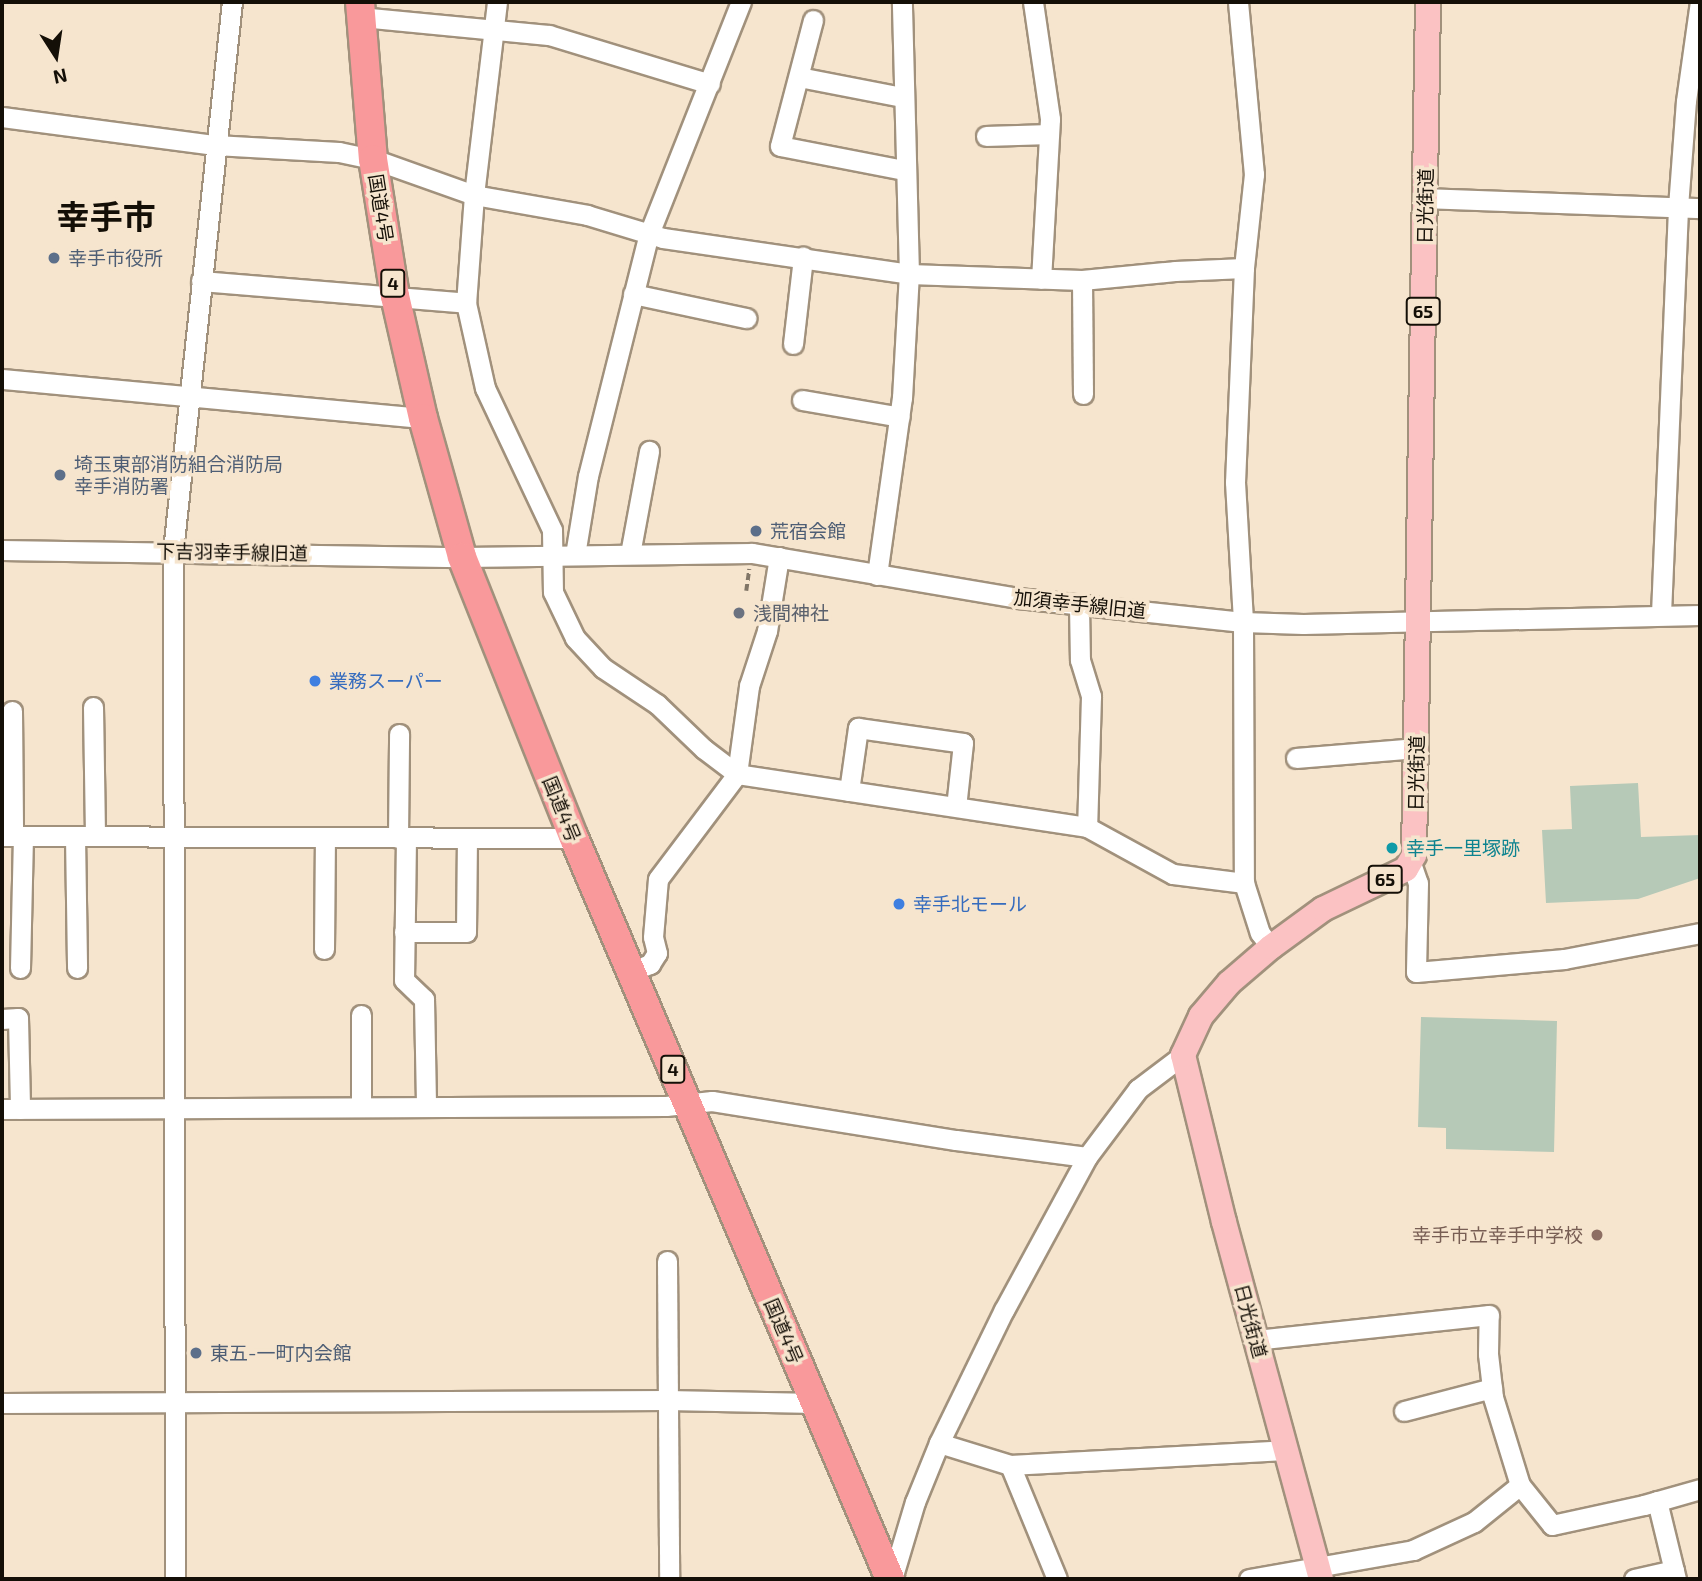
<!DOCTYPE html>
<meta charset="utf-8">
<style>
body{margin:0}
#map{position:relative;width:1702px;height:1581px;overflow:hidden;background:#f6e5ce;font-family:"Exo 2","Noto Sans JP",sans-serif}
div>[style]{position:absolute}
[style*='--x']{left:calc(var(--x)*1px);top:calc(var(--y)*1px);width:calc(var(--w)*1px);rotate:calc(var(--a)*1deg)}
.green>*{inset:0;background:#b6c9b7}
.path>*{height:3.5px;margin-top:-1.75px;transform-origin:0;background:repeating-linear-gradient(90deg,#817667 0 7px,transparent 0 10.5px)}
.roads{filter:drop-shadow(2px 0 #a1917c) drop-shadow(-2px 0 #a1917c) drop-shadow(0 2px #a1917c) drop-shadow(0 -2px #a1917c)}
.minor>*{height:19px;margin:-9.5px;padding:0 9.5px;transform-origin:9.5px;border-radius:9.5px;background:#fff}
.major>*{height:24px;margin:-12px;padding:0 12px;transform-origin:12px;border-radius:12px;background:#fbc2c3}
.highway>*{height:28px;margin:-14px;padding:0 14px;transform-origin:14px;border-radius:14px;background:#f9999b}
.dots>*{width:19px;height:19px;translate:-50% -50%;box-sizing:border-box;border:4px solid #f6e5ce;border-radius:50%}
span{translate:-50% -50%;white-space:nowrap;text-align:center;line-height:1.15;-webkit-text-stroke:7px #f6e5ce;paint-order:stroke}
.shield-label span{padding:2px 5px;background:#f6e5ce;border:2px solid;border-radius:5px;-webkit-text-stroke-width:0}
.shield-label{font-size:18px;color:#140f07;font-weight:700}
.street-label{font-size:19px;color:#140f07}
.service-label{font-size:19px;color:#4e5e75}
.left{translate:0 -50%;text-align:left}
.worship-label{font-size:19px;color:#5b616d}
.shop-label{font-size:19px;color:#366cbe}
.culture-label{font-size:19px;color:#0d838f}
.education-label{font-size:19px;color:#785e54}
.right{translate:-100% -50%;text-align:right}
.town-label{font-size:33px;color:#140f07;font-weight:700}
.frame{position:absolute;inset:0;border:4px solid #140f07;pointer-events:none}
.north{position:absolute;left:21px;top:21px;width:70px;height:70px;-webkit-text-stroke:5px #f6e5ce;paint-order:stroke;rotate:168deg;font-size:19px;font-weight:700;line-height:28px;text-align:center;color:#140f07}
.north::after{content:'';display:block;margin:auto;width:24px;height:32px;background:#140f07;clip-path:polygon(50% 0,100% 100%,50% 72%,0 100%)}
</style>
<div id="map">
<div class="green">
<div style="clip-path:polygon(1638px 783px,1641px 837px,1700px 835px,1700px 878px,1638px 899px,1546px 903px,1542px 830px,1572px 829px,1570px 786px)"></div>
<div style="clip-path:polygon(1421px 1017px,1557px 1021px,1554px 1152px,1446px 1149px,1446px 1128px,1418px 1127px)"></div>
</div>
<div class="path">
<div style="--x:746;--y:591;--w:22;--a:-82"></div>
</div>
<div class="roads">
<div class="minor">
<div style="--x:497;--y:2;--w:194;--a:96.8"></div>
<div style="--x:474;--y:195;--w:108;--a:94.2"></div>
<div style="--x:466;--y:303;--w:87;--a:77.4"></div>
<div style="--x:485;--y:388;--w:157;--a:64.7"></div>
<div style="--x:552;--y:530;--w:62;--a:89.1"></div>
<div style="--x:553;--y:592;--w:51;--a:64.4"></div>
<div style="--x:575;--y:638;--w:41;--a:47"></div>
<div style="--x:603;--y:668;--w:65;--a:33.7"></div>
<div style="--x:657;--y:704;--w:65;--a:43.8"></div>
<div style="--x:704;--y:749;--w:41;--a:37.1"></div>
<div style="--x:737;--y:774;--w:354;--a:8.6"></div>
<div style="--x:1087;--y:827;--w:98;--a:28.7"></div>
<div style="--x:1173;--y:874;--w:72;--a:7.2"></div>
<div style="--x:1033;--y:2;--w:118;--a:81.7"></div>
<div style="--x:1050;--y:119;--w:160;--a:93.2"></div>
<div style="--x:1238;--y:2;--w:173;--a:84.7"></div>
<div style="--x:1254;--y:174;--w:95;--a:96.1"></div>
<div style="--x:1244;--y:268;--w:214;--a:92.4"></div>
<div style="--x:1235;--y:482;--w:140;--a:86.7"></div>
<div style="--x:1243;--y:622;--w:261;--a:89.8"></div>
<div style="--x:1244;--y:883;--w:52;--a:72.3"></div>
<div style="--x:1260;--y:933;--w:18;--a:52"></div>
<div style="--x:361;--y:17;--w:189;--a:5.5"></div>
<div style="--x:549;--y:35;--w:168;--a:16.9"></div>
<div style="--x:813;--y:20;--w:130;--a:104.7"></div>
<div style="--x:780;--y:146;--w:126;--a:11"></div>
<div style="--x:799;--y:77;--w:105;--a:11"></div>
<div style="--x:2;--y:117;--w:215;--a:7.5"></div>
<div style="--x:215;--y:145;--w:124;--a:3.2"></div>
<div style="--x:339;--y:152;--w:35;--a:12"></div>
<div style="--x:373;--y:159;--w:107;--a:19.6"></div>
<div style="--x:474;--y:195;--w:115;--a:10"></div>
<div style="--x:587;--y:215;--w:79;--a:16.8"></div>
<div style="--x:663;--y:238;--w:249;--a:8.3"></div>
<div style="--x:909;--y:274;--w:173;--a:2"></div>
<div style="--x:1082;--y:280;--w:93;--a:-5.5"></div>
<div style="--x:1175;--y:271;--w:69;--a:-2.5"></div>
<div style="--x:986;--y:136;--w:63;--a:-1.8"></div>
<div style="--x:1425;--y:198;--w:275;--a:2.1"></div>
<div style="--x:1082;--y:280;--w:114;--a:89.5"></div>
<div style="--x:201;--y:281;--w:266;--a:4.7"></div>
<div style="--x:633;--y:294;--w:116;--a:12"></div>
<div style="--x:793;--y:344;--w:88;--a:-83.4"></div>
<div style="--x:2;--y:379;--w:423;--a:5.3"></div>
<div style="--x:802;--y:400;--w:99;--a:9.8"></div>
<div style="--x:2;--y:550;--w:460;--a:0.9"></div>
<div style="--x:462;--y:557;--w:290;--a:-0.8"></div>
<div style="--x:752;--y:553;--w:270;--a:9.6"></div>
<div style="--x:1018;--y:598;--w:226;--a:6.1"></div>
<div style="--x:1243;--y:622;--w:60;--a:1.9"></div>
<div style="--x:1303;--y:624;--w:397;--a:-1.3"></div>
<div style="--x:630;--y:554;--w:105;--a:-79.5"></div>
<div style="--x:575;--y:555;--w:80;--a:-80.7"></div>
<div style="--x:588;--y:476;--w:250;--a:-75.9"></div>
<div style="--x:649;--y:234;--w:250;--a:-68.4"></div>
<div style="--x:877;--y:575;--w:179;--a:-82"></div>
<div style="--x:902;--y:398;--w:124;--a:-86.8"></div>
<div style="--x:909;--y:274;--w:272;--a:-91.5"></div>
<div style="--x:1079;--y:605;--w:55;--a:89"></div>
<div style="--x:1080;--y:660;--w:38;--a:73"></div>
<div style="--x:1091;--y:696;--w:131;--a:91.7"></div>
<div style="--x:1661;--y:614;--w:407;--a:-87.6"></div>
<div style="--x:1678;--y:207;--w:106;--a:-85.7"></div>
<div style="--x:1686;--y:101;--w:100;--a:-82"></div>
<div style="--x:93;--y:707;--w:129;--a:89.1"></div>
<div style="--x:12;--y:711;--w:125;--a:89.5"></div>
<div style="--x:1296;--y:758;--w:121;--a:-4.7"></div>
<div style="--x:849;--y:791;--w:64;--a:-81.9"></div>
<div style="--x:858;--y:728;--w:106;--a:8.1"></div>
<div style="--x:963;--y:743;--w:64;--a:96.2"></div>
<div style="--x:2;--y:836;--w:572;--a:0.2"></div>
<div style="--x:75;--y:836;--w:132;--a:89.1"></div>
<div style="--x:398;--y:838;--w:104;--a:-89.4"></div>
<div style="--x:406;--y:838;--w:142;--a:90.8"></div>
<div style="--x:404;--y:980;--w:28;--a:44"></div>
<div style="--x:424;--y:999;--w:108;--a:88.9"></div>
<div style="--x:1411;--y:863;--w:21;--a:71"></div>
<div style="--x:1418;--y:883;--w:89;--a:91.3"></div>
<div style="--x:1416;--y:972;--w:149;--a:-5"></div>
<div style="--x:1564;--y:959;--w:138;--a:-10.8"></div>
<div style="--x:404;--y:932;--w:62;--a:0"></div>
<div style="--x:466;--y:932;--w:94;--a:-89.4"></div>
<div style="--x:324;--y:949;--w:111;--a:-89.5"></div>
<div style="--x:20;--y:968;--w:132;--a:-88.7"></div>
<div style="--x:630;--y:972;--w:22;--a:-22"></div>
<div style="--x:650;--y:964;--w:13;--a:-58"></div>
<div style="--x:657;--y:953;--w:16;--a:-104"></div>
<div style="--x:653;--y:937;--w:58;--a:-85.1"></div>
<div style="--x:658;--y:879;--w:131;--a:-53"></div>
<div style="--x:737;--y:774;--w:89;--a:-82.2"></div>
<div style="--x:749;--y:686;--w:58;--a:-71.9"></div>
<div style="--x:767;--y:631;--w:75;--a:-80.8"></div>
<div style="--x:2;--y:1019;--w:16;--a:-4"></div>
<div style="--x:18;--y:1018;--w:91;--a:88.7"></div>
<div style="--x:361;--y:1107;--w:92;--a:-90"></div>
<div style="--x:2;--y:1109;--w:664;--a:-0.26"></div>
<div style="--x:666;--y:1106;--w:46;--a:-6.2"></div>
<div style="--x:712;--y:1101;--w:247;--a:9.1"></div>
<div style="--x:956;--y:1140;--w:132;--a:7.4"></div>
<div style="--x:667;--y:1261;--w:318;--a:89.6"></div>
<div style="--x:2;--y:1403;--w:665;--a:-0.26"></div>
<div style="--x:667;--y:1400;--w:148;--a:1.2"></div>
<div style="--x:1404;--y:1411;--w:91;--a:-14.6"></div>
<div style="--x:939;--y:1443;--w:74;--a:17.2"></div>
<div style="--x:1010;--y:1465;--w:123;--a:67.6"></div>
<div style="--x:1010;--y:1465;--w:275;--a:-3.1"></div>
<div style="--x:1520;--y:1485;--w:51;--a:51.3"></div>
<div style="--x:1552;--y:1525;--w:94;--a:-12.3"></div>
<div style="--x:1644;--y:1505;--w:58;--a:-15.9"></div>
<div style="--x:1657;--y:1501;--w:80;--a:76.3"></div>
<div style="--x:175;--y:1579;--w:1028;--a:-90.11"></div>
<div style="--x:173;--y:551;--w:552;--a:-83.87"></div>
<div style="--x:892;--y:1579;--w:80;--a:-73.4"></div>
<div style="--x:915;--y:1502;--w:64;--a:-67.9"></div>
<div style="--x:939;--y:1443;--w:148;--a:-64"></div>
<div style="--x:1004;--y:1310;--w:174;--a:-61.5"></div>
<div style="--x:1087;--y:1157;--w:85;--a:-53.1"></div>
<div style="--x:1138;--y:1089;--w:56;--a:-37.1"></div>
<div style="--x:1249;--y:1579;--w:167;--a:-10"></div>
<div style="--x:1413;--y:1550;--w:67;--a:-24.7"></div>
<div style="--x:1474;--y:1522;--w:59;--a:-38.8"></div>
<div style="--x:1520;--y:1485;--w:92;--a:-107.1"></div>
<div style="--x:1493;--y:1397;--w:43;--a:-96.6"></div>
<div style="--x:1488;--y:1354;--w:39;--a:-89"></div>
<div style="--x:1489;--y:1315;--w:234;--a:173.9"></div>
<div style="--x:1634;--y:1579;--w:41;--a:-12.7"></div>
</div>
<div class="major">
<div style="--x:1321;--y:1579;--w:370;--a:-105.2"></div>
<div style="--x:1224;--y:1222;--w:172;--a:-103.8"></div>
<div style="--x:1183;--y:1055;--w:43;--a:-65.2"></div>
<div style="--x:1201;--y:1016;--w:43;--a:-49.7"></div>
<div style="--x:1229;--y:983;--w:55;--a:-40.6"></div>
<div style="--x:1271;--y:947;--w:64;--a:-36.2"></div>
<div style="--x:1323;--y:909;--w:92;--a:-25.7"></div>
<div style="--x:1406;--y:869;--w:16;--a:-60"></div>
<div style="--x:1414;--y:855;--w:853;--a:-89.06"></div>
</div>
<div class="highway">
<div style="--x:360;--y:2;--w:158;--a:85.3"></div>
<div style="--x:373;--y:159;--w:139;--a:80.9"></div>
<div style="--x:395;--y:296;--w:125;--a:77.1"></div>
<div style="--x:423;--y:418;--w:144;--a:74.3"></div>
<div style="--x:462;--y:557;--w:302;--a:68.3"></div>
<div style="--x:574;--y:838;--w:806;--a:66.9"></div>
</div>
</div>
<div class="dots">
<div style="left:54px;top:258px;background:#5c6f8a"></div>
<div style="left:60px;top:475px;background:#5c6f8a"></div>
<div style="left:756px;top:531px;background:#5c6f8a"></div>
<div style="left:739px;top:613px;background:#6b7280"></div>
<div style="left:315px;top:681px;background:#3f7fe0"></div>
<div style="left:1392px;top:848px;background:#0f9aa8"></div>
<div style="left:899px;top:904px;background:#3f7fe0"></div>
<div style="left:1597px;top:1235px;background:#8d6e63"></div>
<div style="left:196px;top:1353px;background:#5c6f8a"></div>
</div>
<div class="shield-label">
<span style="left:393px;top:283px">4</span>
<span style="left:1423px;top:311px">65</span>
<span style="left:1385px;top:879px">65</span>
<span style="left:673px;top:1069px">4</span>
</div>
<div class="street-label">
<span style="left:1425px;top:206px;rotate:-89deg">日光街道</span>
<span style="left:381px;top:208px;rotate:81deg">国道4号</span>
<span style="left:232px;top:552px;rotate:1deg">下吉羽幸手線旧道</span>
<span style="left:1080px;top:604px;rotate:6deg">加須幸手線旧道</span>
<span style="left:1416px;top:773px;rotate:-89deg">日光街道</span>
<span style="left:562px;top:809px;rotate:68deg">国道4号</span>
<span style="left:1251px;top:1321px;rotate:75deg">日光街道</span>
<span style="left:784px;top:1331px;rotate:67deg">国道4号</span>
</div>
<div class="service-label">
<span class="left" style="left:68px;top:258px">幸手市役所</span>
<span class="left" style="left:74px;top:475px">埼玉東部消防組合消防局<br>幸手消防署</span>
<span class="left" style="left:770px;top:531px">荒宿会館</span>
<span class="left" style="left:210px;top:1353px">東五-一町内会館</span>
</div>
<div class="worship-label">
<span class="left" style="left:753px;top:613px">浅間神社</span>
</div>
<div class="shop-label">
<span class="left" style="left:329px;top:681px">業務スーパー</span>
<span class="left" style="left:913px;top:904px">幸手北モール</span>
</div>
<div class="culture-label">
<span class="left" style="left:1406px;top:848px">幸手一里塚跡</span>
</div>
<div class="education-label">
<span class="right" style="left:1583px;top:1235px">幸手市立幸手中学校</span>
</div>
<div class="town-label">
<span style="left:106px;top:217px">幸手市</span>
</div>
<div class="frame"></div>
<div class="north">N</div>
</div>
